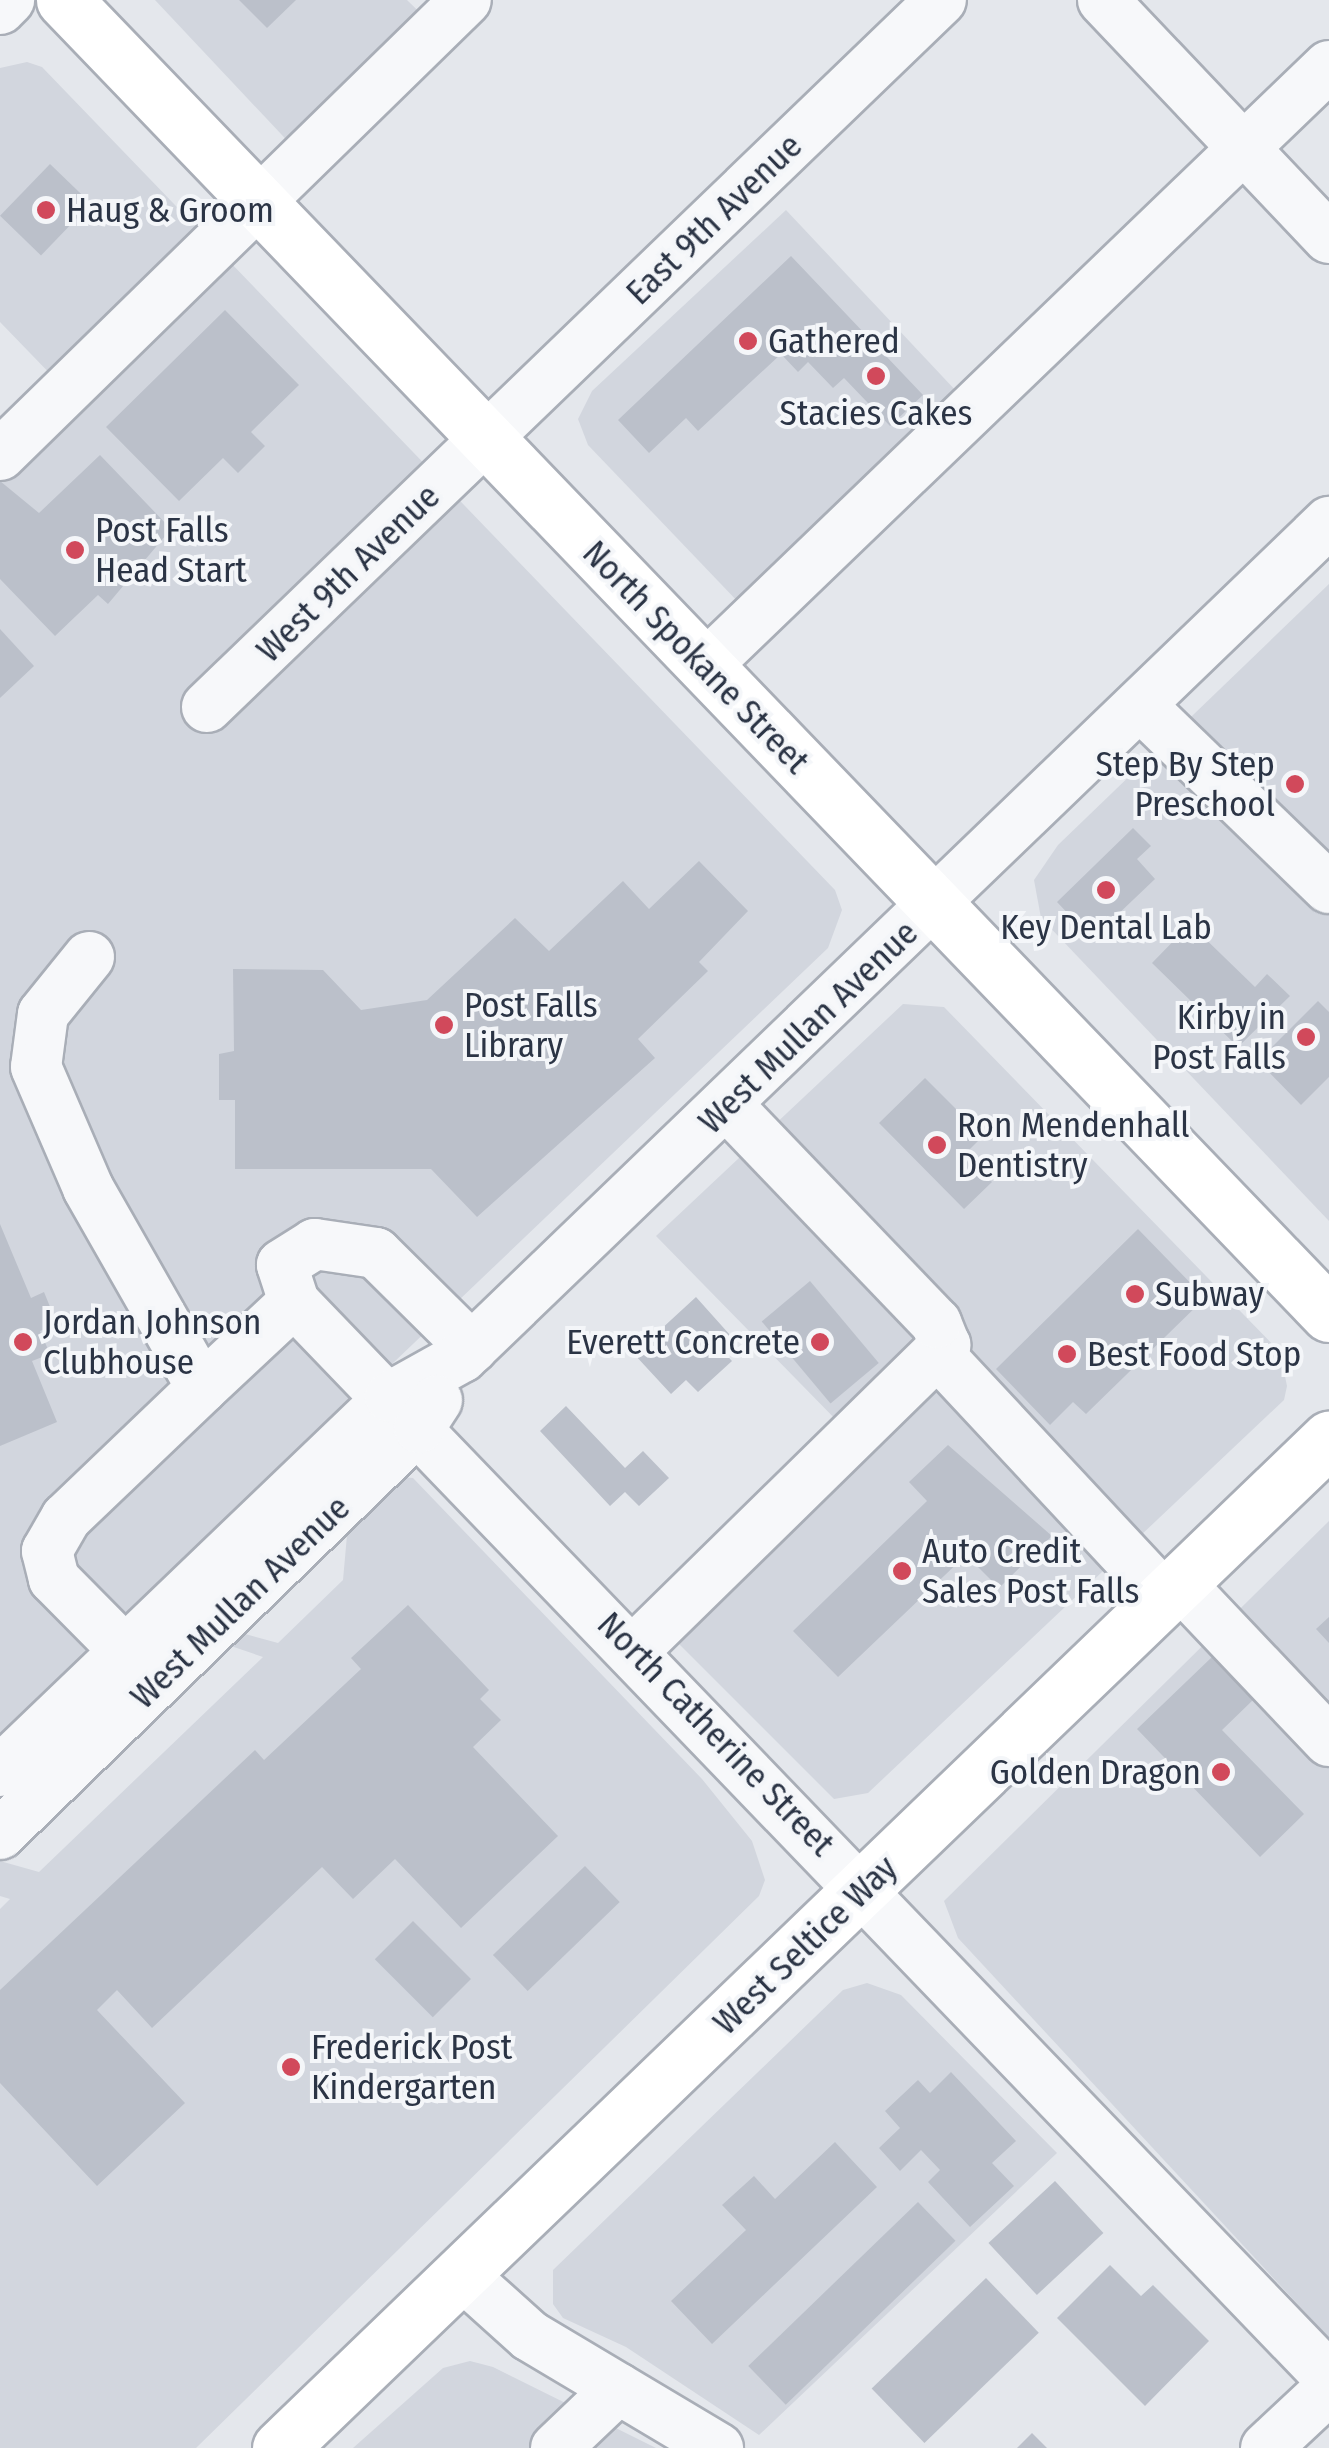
<!DOCTYPE html>
<style>
body{margin:0}
#map{position:relative;width:1329px;height:2448px;overflow:hidden;background:#e4e7ec;font-family:"Fira Sans Condensed",sans-serif}
div>[style]{position:absolute}
[style*='--x']{left:calc(var(--x)*1px);top:calc(var(--y)*1px);width:calc(var(--w)*1px);rotate:calc(var(--a)*1deg)}
.built>*{inset:0;background:#d2d6de}
.building>*{inset:0;background:#bbc0ca;transform-origin:0 0}
.roads{filter:drop-shadow(2px 0 #a9aeb7) drop-shadow(-2px 0 #a9aeb7) drop-shadow(0 2px #a9aeb7) drop-shadow(0 -2px #a9aeb7)}
.minor>*{height:50px;margin:-25px;padding:0 25px;transform-origin:25px;border-radius:25px;background:#f7f8fa}
.major>*{height:55px;margin:-27.5px;padding:0 27.5px;transform-origin:27.5px;border-radius:27.5px;background:#fff}
.dots>*{width:28px;height:28px;translate:-50% -50%;box-sizing:border-box;border:5px solid #f4f6f9;border-radius:50%}
span{translate:-50% -50%;white-space:nowrap;text-align:center;line-height:1.15;-webkit-text-stroke:8px #f4f6f9;paint-order:stroke}
.poi-label{font-size:35px;color:#2b3445}
.left{translate:0 -50%;text-align:left}
.right{translate:-100% -50%;text-align:right}
.street-label{font-size:35px;color:#2b3445}
</style>
<div id="map">
<div class="built">
<div style="clip-path:polygon(155px 0,407px 0,446px 38px,312px 167px)"></div>
<div style="clip-path:polygon(27px 62px,42px 67px,835px 890px,842px 910px,828px 948px,0 1738px,0 439px,59px 383px,0 322px,0 68px)"></div>
<div style="clip-path:polygon(786px 210px,958px 393px,741px 605px,588px 445px,578px 419px,592px 391px)"></div>
<div style="clip-path:polygon(1329px 584px,1329px 1221px,1041px 918px,1034px 880px,1058px 845px)"></div>
<div style="clip-path:polygon(903px 1004px,944px 1007px,1280px 1352px,1287px 1386px,1284px 1400px,868px 1793px,834px 1799px,650px 1615px,845px 1429px,656px 1236px)"></div>
<div style="clip-path:polygon(401px 1477px,413px 1478px,702px 1779px,752px 1841px,765px 1880px,759px 1896px,196px 2448px,0 2448px,0 1909px,10px 1899px,0 1896px,0 1861px,39px 1872px,263px 1657px,225px 1644px,238px 1632px,278px 1643px,343px 1580px,348px 1524px)"></div>
<div style="clip-path:polygon(1329px 1521px,1329px 2338px,958px 1938px,944px 1901px)"></div>
<div style="clip-path:polygon(867px 1983px,901px 1995px,1057px 2153px,759px 2435px,626px 2347px,563px 2318px,553px 2304px,553px 2270px,843px 1990px)"></div>
<div style="clip-path:polygon(470px 2361px,493px 2367px,656px 2448px,353px 2448px,443px 2368px)"></div>
</div>
<div class="building">
<div style="clip-path:polygon(239px 0,296px 0,267px 28px)"></div>
<div style="left:50px;top:164px;width:57px;height:72px;rotate:44deg"></div>
<div style="clip-path:polygon(791px 256px,923px 395px,890px 426px,844px 378px,833px 388px,808px 362px,798px 372px,781px 354px,698px 431px,686px 418px,649px 453px,618px 420px)"></div>
<div style="clip-path:polygon(225px 310px,299px 385px,251px 432px,265px 446px,238px 473px,223px 458px,179px 501px,106px 427px)"></div>
<div style="clip-path:polygon(100px 455px,171px 529px,108px 604px,98px 595px,55px 636px,0 579px,0 481px,39px 513px)"></div>
<div style="clip-path:polygon(0 629px,34px 666px,0 698px)"></div>
<div style="clip-path:polygon(1133px 828px,1151px 846px,1137px 859px,1155px 879px,1092px 939px,1057px 902px)"></div>
<div style="clip-path:polygon(699px 861px,748px 911px,699px 962px,708px 971px,638px 1039px,655px 1058px,477px 1217px,431px 1169px,235px 1169px,235px 1100px,219px 1100px,219px 1054px,234px 1051px,233px 969px,323px 970px,361px 1010px,427px 1000px,515px 918px,549px 951px,623px 881px,649px 909px)"></div>
<div style="clip-path:polygon(1190px 924px,1255px 987px,1267px 974px,1290px 996px,1238px 1047px,1152px 963px)"></div>
<div style="clip-path:polygon(1318px 1001px,1329px 1012px,1329px 1077px,1301px 1105px,1258px 1061px)"></div>
<div style="clip-path:polygon(925px 1078px,983px 1136px,965px 1154px,992px 1182px,964px 1209px,879px 1123px)"></div>
<div style="clip-path:polygon(0 1224px,31px 1298px,44px 1292px,57px 1324px,40px 1331px,50px 1354px,32px 1361px,57px 1422px,0 1446px)"></div>
<div style="clip-path:polygon(1138px 1229px,1205px 1298px,1086px 1414px,1073px 1402px,1050px 1425px,996px 1369px)"></div>
<div style="left:810px;top:1281px;width:107px;height:63px;rotate:50deg"></div>
<div style="clip-path:polygon(696px 1297px,730px 1335px,718px 1346px,732px 1361px,698px 1392px,686px 1380px,671px 1394px,634px 1354px)"></div>
<div style="clip-path:polygon(566px 1406px,625px 1468px,643px 1451px,669px 1478px,639px 1506px,625px 1492px,610px 1506px,540px 1431px)"></div>
<div style="clip-path:polygon(948px 1445px,1052px 1536px,999px 1588px,966px 1555px,838px 1677px,793px 1631px,927px 1501px,909px 1482px)"></div>
<div style="clip-path:polygon(408px 1605px,489px 1690px,480px 1699px,501px 1720px,473px 1747px,558px 1836px,461px 1928px,395px 1859px,353px 1899px,322px 1867px,152px 2028px,117px 1990px,97px 2010px,185px 2103px,97px 2186px,0 2083px,0 1990px,255px 1750px,264px 1760px,361px 1669px,351px 1658px)"></div>
<div style="clip-path:polygon(1329px 1617px,1329px 1643px,1316px 1629px)"></div>
<div style="clip-path:polygon(1212px 1657px,1253px 1700px,1222px 1730px,1304px 1814px,1260px 1857px,1137px 1729px)"></div>
<div style="left:585px;top:1866px;width:50px;height:128px;rotate:46deg"></div>
<div style="left:413px;top:1921px;width:82px;height:54px;rotate:45deg"></div>
<div style="clip-path:polygon(951px 2072px,1016px 2141px,992px 2163px,1014px 2186px,970px 2227px,928px 2182px,940px 2170px,921px 2150px,900px 2171px,879px 2148px,900px 2128px,885px 2111px,918px 2080px,930px 2093px)"></div>
<div style="clip-path:polygon(835px 2142px,877px 2187px,712px 2344px,671px 2301px,746px 2230px,722px 2205px,754px 2176px,775px 2199px)"></div>
<div style="left:1055px;top:2181px;width:71px;height:91px;rotate:47deg"></div>
<div style="left:918px;top:2202px;width:54px;height:236px;rotate:46deg"></div>
<div style="clip-path:polygon(1110px 2265px,1141px 2296px,1153px 2285px,1209px 2341px,1145px 2406px,1057px 2318px)"></div>
<div style="left:986px;top:2278px;width:76px;height:159px;rotate:46deg"></div>
<div style="clip-path:polygon(1032px 2433px,1047px 2448px,1017px 2448px)"></div>
</div>
<div class="roads">
<div class="minor">
<div style="--x:1103;--y:0;--w:328;--a:46.5"></div>
<div style="--x:0;--y:9;--w:13;--a:-45"></div>
<div style="--x:0;--y:455;--w:651;--a:-44.32"></div>
<div style="--x:704;--y:667;--w:867;--a:-43.88"></div>
<div style="--x:1140;--y:705;--w:263;--a:44.1"></div>
<div style="--x:207;--y:707;--w:1019;--a:-43.93"></div>
<div style="--x:89;--y:957;--w:73;--a:128.9"></div>
<div style="--x:43;--y:1014;--w:53;--a:97.5"></div>
<div style="--x:36;--y:1067;--w:132;--a:66.7"></div>
<div style="--x:88;--y:1188;--w:230;--a:60.3"></div>
<div style="--x:202;--y:1388;--w:126;--a:-43.1"></div>
<div style="--x:472;--y:1348;--w:135;--a:-135.3"></div>
<div style="--x:376;--y:1253;--w:62;--a:-171.6"></div>
<div style="--x:315;--y:1244;--w:39;--a:148"></div>
<div style="--x:282;--y:1265;--w:39;--a:72"></div>
<div style="--x:294;--y:1302;--w:1492;--a:46.09"></div>
<div style="--x:940;--y:1356;--w:330;--a:47"></div>
<div style="--x:1179;--y:1583;--w:218;--a:46.5"></div>
<div style="--x:634;--y:1650;--w:436;--a:-44.4"></div>
<div style="--x:945;--y:1345;--w:24;--a:-112"></div>
<div style="--x:936;--y:1323;--w:302;--a:-133.8"></div>
<div style="--x:148;--y:1674;--w:134;--a:-134.7"></div>
<div style="--x:54;--y:1579;--w:29;--a:-104"></div>
<div style="--x:47;--y:1551;--w:38;--a:-60"></div>
<div style="--x:66;--y:1518;--w:188;--a:-43.7"></div>
<div style="--x:0;--y:1771;--w:540;--a:-43.8"></div>
<div style="--x:390;--y:1397;--w:82;--a:-29.1"></div>
<div style="--x:462;--y:1357;--w:1204;--a:-43.92"></div>
<div style="--x:0;--y:1834;--w:583;--a:-44.1"></div>
<div style="--x:419;--y:1428;--w:33;--a:-57"></div>
<div style="--x:462;--y:2275;--w:91;--a:41.9"></div>
<div style="--x:530;--y:2336;--w:219;--a:30.8"></div>
<div style="--x:556;--y:2448;--w:86;--a:-43.6"></div>
<div style="--x:1266;--y:2448;--w:86;--a:-43.1"></div>
</div>
<div class="major">
<div style="--x:64;--y:0;--w:1824;--a:46.09"></div>
<div style="--x:280;--y:2448;--w:1456;--a:-43.89"></div>
</div>
</div>
<div class="dots">
<div style="left:46px;top:210px;background:#d1495b"></div>
<div style="left:748px;top:341px;background:#d1495b"></div>
<div style="left:876px;top:376px;background:#d1495b"></div>
<div style="left:75px;top:550px;background:#d1495b"></div>
<div style="left:1295px;top:784px;background:#d1495b"></div>
<div style="left:1106px;top:890px;background:#d1495b"></div>
<div style="left:444px;top:1025px;background:#d1495b"></div>
<div style="left:1306px;top:1037px;background:#d1495b"></div>
<div style="left:937px;top:1145px;background:#d1495b"></div>
<div style="left:1135px;top:1294px;background:#d1495b"></div>
<div style="left:23px;top:1342px;background:#d1495b"></div>
<div style="left:820px;top:1342px;background:#d1495b"></div>
<div style="left:1067px;top:1354px;background:#d1495b"></div>
<div style="left:902px;top:1571px;background:#d1495b"></div>
<div style="left:1221px;top:1772px;background:#d1495b"></div>
<div style="left:291px;top:2067px;background:#d1495b"></div>
</div>
<div class="poi-label">
<span class="left" style="left:66px;top:210px">Haug &amp; Groom</span>
<span class="left" style="left:768px;top:341px">Gathered</span>
<span style="left:876px;top:413px">Stacies Cakes</span>
<span class="left" style="left:95px;top:550px">Post Falls<br>Head Start</span>
<span class="right" style="left:1275px;top:784px">Step By Step<br>Preschool</span>
<span style="left:1106px;top:927px">Key Dental Lab</span>
<span class="left" style="left:464px;top:1025px">Post Falls<br>Library</span>
<span class="right" style="left:1286px;top:1037px">Kirby in<br>Post Falls</span>
<span class="left" style="left:957px;top:1145px">Ron Mendenhall<br>Dentistry</span>
<span class="left" style="left:1155px;top:1294px">Subway</span>
<span class="left" style="left:43px;top:1342px">Jordan Johnson<br>Clubhouse</span>
<span class="right" style="left:800px;top:1342px">Everett Concrete</span>
<span class="left" style="left:1087px;top:1354px">Best Food Stop</span>
<span class="left" style="left:922px;top:1571px">Auto Credit<br>Sales Post Falls</span>
<span class="right" style="left:1201px;top:1772px">Golden Dragon</span>
<span class="left" style="left:311px;top:2067px">Frederick Post<br>Kindergarten</span>
</div>
<div class="street-label">
<span style="left:714px;top:219px;rotate:-44deg">East 9th Avenue</span>
<span style="left:348px;top:573px;rotate:-44deg">West 9th Avenue</span>
<span style="left:696px;top:657px;rotate:46deg">North Spokane Street</span>
<span style="left:808px;top:1027px;rotate:-44deg">West Mullan Avenue</span>
<span style="left:240px;top:1602px;rotate:-44deg">West Mullan Avenue</span>
<span style="left:716px;top:1734px;rotate:46deg">North Catherine Street</span>
<span style="left:805px;top:1945px;rotate:-44deg">West Seltice Way</span>
</div>
</div>
